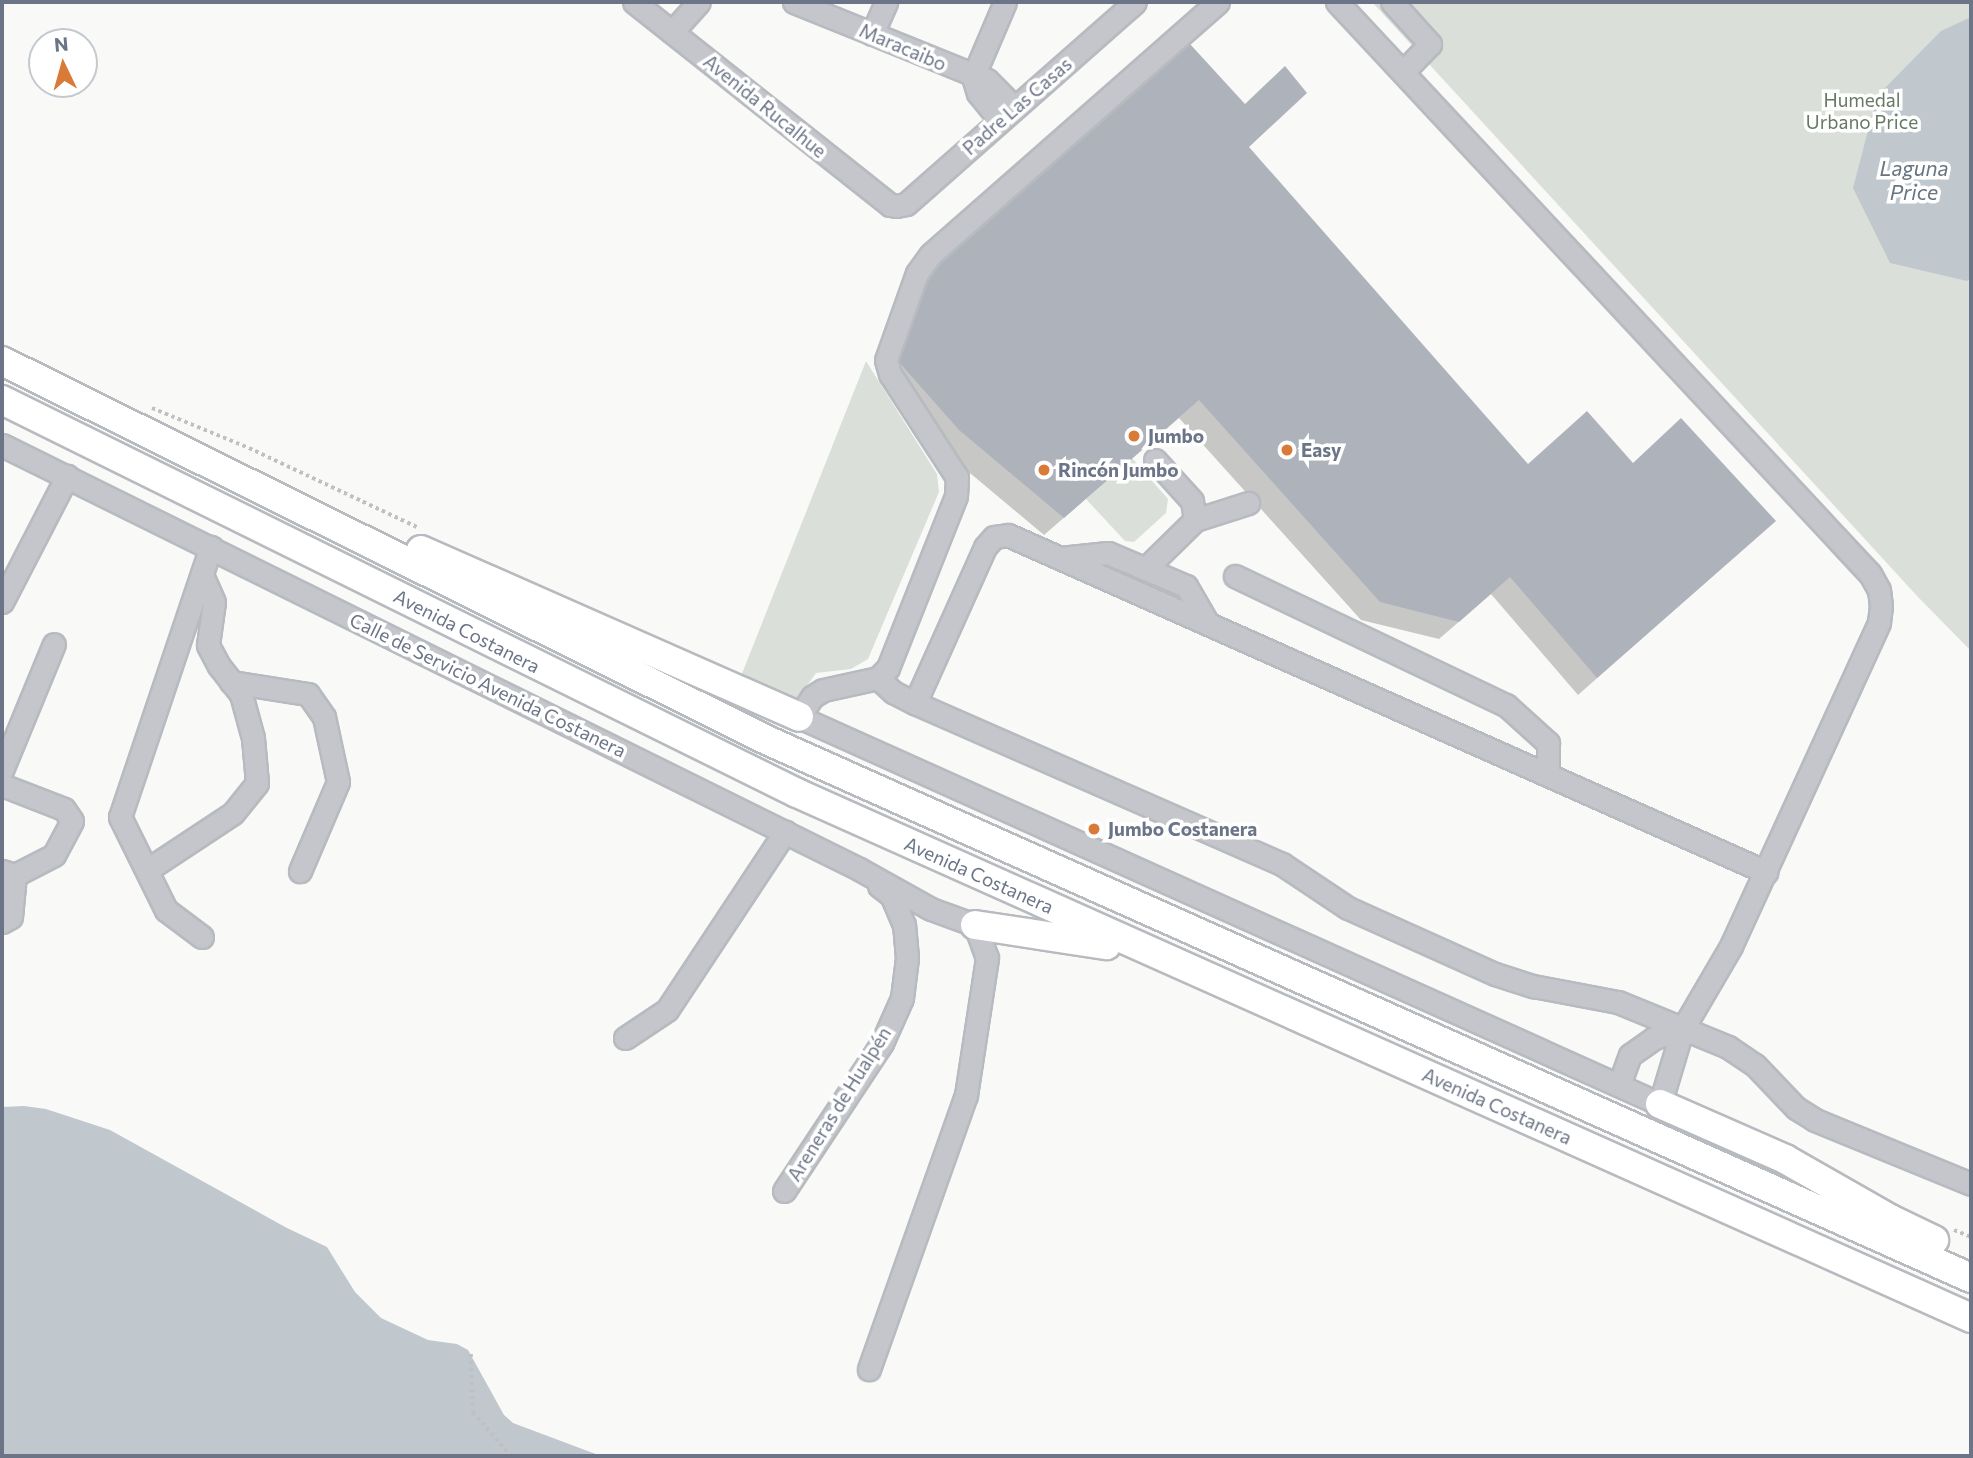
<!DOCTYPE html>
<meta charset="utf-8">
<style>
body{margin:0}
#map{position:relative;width:1973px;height:1458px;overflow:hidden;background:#f9faf8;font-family:Commissioner,sans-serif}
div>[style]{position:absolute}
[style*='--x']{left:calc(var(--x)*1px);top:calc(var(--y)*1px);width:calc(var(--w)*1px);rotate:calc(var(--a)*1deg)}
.green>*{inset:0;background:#dae0d9}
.water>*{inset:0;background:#c0c7cd}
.shadow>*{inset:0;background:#0003}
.building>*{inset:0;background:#aeb3bb}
.path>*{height:3.5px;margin-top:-1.75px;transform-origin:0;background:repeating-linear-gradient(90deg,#bec0c3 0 3.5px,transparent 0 7px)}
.roads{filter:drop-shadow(2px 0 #b7babf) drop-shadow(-2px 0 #b7babf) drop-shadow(0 2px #b7babf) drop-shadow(0 -2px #b7babf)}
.minor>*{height:21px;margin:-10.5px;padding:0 10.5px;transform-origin:10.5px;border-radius:10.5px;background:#c4c6cb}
.major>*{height:28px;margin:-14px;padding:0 14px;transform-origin:14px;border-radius:14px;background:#fff}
.dots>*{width:19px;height:19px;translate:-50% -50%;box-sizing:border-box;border:4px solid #fff;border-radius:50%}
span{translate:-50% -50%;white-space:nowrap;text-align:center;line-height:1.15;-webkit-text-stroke:7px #fff;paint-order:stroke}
.street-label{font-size:19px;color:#6b7587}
.park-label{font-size:19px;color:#667965}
.poi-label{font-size:19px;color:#6b7587;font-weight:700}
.left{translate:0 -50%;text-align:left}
.water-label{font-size:21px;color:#677581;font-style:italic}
.frame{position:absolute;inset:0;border:4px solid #6b7587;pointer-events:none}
.north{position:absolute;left:28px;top:28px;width:70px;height:70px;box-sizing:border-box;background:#fff;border:2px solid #c4c8cf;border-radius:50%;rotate:355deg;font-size:19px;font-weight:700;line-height:28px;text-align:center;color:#6b7587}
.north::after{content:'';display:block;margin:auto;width:24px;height:32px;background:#d97a38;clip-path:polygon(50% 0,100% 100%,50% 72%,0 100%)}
</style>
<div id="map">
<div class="green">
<div style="clip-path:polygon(1372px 2px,1971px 2px,1971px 651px,1918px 597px)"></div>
<div style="clip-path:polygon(866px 361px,937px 474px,939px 492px,868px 659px,851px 669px,816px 673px,797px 700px,741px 676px)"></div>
<div style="clip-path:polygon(1132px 458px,1168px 499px,1166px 513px,1134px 542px,1125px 541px,1086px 499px)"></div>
</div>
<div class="water">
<div style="clip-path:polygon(1971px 17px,1971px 278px,1967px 281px,1890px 263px,1853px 188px,1877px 96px,1941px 31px)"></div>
<div style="clip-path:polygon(24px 1106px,46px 1109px,110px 1130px,287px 1228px,327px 1247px,355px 1292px,381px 1318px,428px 1340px,457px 1344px,468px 1350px,504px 1415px,513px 1423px,601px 1456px,2px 1456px,2px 1107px)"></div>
</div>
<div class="shadow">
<div style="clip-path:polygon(1245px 107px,1247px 147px,1528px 466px,1633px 465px,1755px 539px,1578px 695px,1491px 594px,1439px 639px,1361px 620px,1179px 418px,1044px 535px,940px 448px,880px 380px,913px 290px,932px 270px)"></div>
</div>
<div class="building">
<div style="clip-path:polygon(1190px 44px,1245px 104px,1285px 66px,1307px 93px,1249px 147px,1528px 464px,1587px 411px,1633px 463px,1681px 418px,1776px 521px,1597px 678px,1510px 577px,1459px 622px,1380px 602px,1199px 400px,1064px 518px,959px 430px,898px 361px,931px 269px)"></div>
</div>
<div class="path">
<div style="--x:152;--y:408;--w:105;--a:22.4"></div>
<div style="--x:249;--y:448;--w:186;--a:25.2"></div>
<div style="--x:1954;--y:1230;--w:18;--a:22"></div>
<div style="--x:471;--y:1354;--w:58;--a:88"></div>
<div style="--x:473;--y:1412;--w:58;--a:49.2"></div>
<div style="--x:600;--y:1456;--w:1;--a:-90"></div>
</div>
<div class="roads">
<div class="minor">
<div style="--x:634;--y:2;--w:327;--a:38.4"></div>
<div style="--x:890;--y:205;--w:6;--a:9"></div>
<div style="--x:896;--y:206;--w:10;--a:-11"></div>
<div style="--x:906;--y:204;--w:305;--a:-41.4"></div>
<div style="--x:794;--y:2;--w:208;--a:22"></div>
<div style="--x:987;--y:80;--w:38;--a:45"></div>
<div style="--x:1218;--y:2;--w:382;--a:138.7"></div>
<div style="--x:931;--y:254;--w:24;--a:126"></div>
<div style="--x:917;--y:273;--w:92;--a:109.6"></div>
<div style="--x:886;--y:360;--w:15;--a:74"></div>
<div style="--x:890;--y:374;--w:123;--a:57"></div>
<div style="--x:957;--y:477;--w:19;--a:93"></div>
<div style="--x:956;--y:496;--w:185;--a:111.6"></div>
<div style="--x:888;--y:668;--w:14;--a:135"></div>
<div style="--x:878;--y:678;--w:56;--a:167.7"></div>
<div style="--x:823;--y:690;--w:13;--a:148"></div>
<div style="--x:812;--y:697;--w:24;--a:123"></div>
<div style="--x:799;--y:717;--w:944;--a:24.2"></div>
<div style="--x:1660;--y:1104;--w:77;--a:-73.4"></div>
<div style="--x:1682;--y:1030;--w:97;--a:-59.7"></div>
<div style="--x:1731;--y:946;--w:356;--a:-65.4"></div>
<div style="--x:1879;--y:622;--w:16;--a:-83"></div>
<div style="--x:1881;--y:606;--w:16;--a:-97"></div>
<div style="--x:1879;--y:590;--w:18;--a:-119"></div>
<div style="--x:1870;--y:574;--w:782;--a:-132.98"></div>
<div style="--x:1392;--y:2;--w:57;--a:47.9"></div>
<div style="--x:1430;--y:44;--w:39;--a:134"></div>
<div style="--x:672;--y:32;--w:40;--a:-48"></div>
<div style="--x:872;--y:34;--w:35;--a:-66"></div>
<div style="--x:973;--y:77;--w:82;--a:-66.9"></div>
<div style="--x:973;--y:77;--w:17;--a:73"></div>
<div style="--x:978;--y:93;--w:35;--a:51"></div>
<div style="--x:2;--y:445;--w:956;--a:26.32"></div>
<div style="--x:859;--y:869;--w:82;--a:29.1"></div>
<div style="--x:931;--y:909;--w:47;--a:20"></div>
<div style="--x:975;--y:925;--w:35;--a:70"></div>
<div style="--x:987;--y:958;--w:139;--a:98.7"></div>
<div style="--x:966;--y:1095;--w:291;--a:109.5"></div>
<div style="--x:1155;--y:460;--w:55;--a:47.9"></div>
<div style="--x:1192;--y:501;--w:19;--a:81"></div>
<div style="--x:1060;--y:558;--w:48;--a:-5.9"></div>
<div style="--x:1108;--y:553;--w:85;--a:22.9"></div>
<div style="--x:1186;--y:586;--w:44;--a:59.9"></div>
<div style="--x:1145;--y:569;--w:70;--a:-44.4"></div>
<div style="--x:1195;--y:520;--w:56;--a:-17.8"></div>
<div style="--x:1235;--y:576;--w:300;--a:25.5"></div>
<div style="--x:1506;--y:705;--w:57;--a:42.1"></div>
<div style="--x:1548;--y:743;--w:32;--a:90"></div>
<div style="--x:2;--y:602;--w:142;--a:-62.7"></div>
<div style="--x:878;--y:678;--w:21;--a:43"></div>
<div style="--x:893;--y:692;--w:25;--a:27"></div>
<div style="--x:915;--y:703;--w:401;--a:23.7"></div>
<div style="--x:1282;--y:864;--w:79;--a:33.7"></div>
<div style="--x:1348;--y:908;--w:161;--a:24.2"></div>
<div style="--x:1495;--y:974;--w:40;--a:18"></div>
<div style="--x:1533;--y:986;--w:86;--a:10.7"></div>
<div style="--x:1618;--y:1002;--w:119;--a:22.2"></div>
<div style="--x:1728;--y:1047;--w:32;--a:34"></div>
<div style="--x:1755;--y:1065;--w:59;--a:46.4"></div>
<div style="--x:1796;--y:1108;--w:22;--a:32"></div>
<div style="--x:1815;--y:1120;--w:169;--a:22.3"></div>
<div style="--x:231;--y:682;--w:78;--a:8.9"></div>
<div style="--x:308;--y:694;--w:28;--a:55"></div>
<div style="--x:324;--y:717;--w:66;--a:77.8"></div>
<div style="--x:338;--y:782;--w:97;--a:113.1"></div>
<div style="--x:915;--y:703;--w:171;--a:-65.8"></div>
<div style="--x:985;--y:547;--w:13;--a:-48"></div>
<div style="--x:994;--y:537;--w:14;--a:-8"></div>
<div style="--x:1008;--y:535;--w:830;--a:23.97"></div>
<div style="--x:2;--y:770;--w:136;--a:-67.6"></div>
<div style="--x:2;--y:785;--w:66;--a:21.2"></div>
<div style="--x:64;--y:809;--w:14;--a:56"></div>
<div style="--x:72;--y:821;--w:38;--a:118"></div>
<div style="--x:54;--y:855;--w:44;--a:152.9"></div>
<div style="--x:15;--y:875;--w:14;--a:-163"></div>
<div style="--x:147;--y:870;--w:103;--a:-33.5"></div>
<div style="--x:233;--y:813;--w:38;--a:-51"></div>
<div style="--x:257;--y:783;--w:45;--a:-95.1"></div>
<div style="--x:253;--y:738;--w:46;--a:-105.3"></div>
<div style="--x:241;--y:694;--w:36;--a:-128"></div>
<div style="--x:219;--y:666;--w:24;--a:-118"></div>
<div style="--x:208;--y:645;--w:43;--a:-82.1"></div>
<div style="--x:214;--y:602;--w:30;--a:-114"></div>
<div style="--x:2;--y:922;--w:10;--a:-29"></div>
<div style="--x:11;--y:917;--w:42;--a:-84.6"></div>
<div style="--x:202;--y:937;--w:45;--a:-143.1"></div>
<div style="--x:166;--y:910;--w:104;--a:-116.3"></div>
<div style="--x:120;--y:817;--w:285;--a:-71.4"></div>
<div style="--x:625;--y:1038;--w:50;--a:-33.7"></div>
<div style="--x:667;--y:1010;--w:214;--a:-56.5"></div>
<div style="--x:1619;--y:1085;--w:32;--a:-70"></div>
<div style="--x:1630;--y:1055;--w:29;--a:-35"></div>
<div style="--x:1654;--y:1038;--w:29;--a:-16"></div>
<div style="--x:784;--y:1191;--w:178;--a:-56.5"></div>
<div style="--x:882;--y:1043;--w:49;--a:-66"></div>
<div style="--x:902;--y:998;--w:40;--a:-82.9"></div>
<div style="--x:907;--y:958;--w:33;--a:-95"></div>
<div style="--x:904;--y:925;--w:33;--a:-113"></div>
<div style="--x:891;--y:895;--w:15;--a:-143"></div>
</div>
<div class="major">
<div style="--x:2;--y:361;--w:858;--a:26.36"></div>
<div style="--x:771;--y:742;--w:1314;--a:24.07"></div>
<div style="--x:2;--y:400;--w:887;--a:26.31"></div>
<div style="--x:797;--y:793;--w:1286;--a:24.09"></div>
<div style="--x:421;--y:550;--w:413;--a:23.8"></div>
<div style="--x:975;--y:925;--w:133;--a:8.7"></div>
<div style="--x:1660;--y:1104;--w:137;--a:23.7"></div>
<div style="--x:1785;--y:1159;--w:121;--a:29.7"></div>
<div style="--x:1890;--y:1219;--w:49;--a:25.5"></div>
</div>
</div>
<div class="dots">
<div style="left:1134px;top:436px;background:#d97a38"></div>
<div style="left:1287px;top:450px;background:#d97a38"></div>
<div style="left:1044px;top:470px;background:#d97a38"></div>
<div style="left:1094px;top:829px;background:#d97a38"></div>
</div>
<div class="street-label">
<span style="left:903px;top:47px;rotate:23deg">Maracaibo</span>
<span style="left:765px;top:106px;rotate:39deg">Avenida Rucalhue</span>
<span style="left:1017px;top:106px;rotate:-41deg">Padre Las Casas</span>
<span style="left:467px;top:631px;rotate:27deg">Avenida Costanera</span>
<span style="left:488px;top:685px;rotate:26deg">Calle de Servicio Avenida Costanera</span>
<span style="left:979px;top:875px;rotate:24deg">Avenida Costanera</span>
<span style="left:839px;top:1104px;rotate:-58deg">Areneras de Hualpén</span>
<span style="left:1497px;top:1106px;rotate:24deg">Avenida Costanera</span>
</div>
<div class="park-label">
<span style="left:1862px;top:111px">Humedal<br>Urbano Price</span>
</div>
<div class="poi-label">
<span class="left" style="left:1148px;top:436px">Jumbo</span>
<span class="left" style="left:1301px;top:450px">Easy</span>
<span class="left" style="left:1058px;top:470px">Rincón Jumbo</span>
<span class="left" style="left:1108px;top:829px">Jumbo Costanera</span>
</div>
<div class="water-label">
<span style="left:1914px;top:180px">Laguna<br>Price</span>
</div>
<div class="frame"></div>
<div class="north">N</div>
</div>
